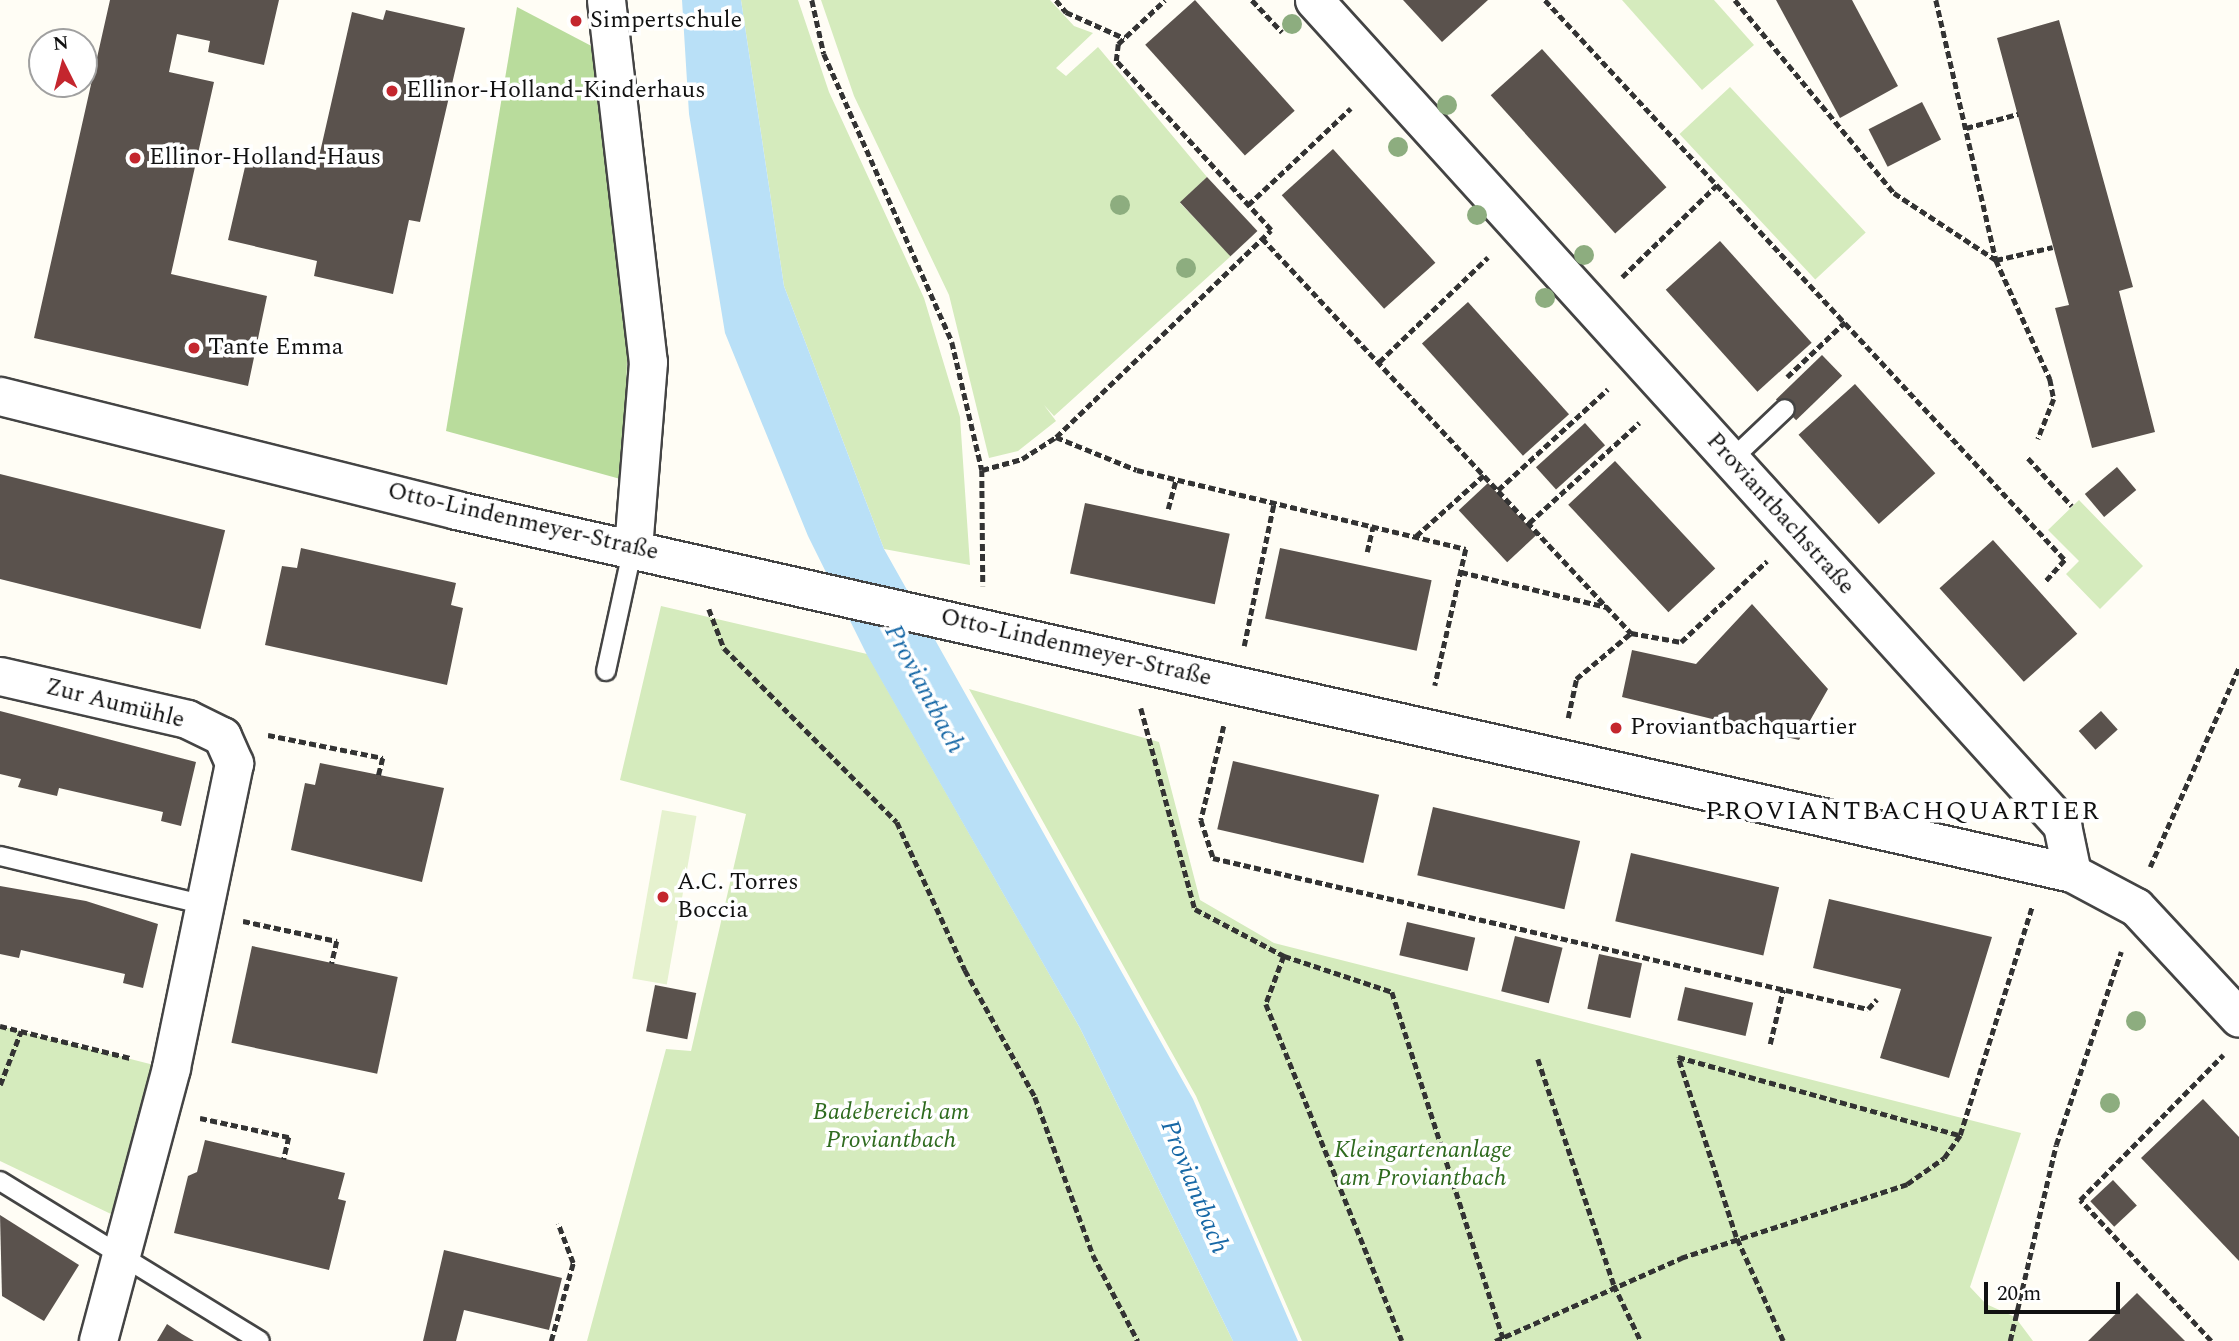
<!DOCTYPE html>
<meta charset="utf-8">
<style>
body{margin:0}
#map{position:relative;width:2239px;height:1341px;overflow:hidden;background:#fffdf5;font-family:Spectral,serif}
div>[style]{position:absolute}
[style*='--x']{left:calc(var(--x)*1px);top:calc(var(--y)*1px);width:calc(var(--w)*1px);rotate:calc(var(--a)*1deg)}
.green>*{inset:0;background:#d5ebbd;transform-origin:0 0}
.forest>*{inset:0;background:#b9dc9c}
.pitch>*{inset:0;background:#e6f2cf;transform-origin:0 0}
.water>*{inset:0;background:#b9e0f7}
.building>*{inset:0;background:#5a524d;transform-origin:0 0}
.path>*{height:4.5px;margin-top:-2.25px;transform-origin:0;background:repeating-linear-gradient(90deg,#333 0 7px,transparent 0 10.5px)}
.roads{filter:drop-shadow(2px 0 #444) drop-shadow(-2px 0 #444) drop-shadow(0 2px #444) drop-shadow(0 -2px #444)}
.lane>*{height:18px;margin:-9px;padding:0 9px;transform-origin:9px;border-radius:9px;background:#fff}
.street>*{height:37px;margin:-18.5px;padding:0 18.5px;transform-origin:18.5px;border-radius:18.5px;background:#fff}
.trees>*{width:20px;height:20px;margin:-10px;border-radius:50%;background:#8dad7f}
.dots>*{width:19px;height:19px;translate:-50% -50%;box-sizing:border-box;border:4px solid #fff;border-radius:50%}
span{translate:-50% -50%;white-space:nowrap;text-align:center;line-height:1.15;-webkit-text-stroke:7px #fff;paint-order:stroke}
.poi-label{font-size:24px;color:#111}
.left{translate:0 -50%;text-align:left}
.street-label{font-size:24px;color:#111}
.park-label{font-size:24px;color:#2f6b1f;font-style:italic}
.water-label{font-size:26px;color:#1768a6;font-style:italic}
.neighbourhood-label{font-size:26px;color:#111;letter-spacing:2px}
.north{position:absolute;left:28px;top:28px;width:70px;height:70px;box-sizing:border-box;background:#fff;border:2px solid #a0a0a0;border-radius:50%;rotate:354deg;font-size:19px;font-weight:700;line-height:28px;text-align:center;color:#111}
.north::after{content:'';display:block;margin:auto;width:24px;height:32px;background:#c4262e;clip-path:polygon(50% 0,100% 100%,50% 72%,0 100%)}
.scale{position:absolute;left:1984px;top:1282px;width:136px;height:32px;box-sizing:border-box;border:4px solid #111;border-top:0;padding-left:9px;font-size:21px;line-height:24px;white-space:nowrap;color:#111;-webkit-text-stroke:5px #fff;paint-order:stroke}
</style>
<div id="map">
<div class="green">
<div style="clip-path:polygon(741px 0,798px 0,829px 92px,924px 298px,960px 417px,970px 565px,884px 549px,784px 286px)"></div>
<div style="clip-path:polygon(821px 0,1050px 0,1074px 26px,1093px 33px,1056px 68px,1066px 76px,1098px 47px,1207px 177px,1180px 203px,1231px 256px,1054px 416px,1044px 405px,1056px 421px,1018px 451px,989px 458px,949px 295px,854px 96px)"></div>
<div style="clip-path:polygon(1622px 0,1714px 0,1754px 45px,1702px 90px)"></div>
<div style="left:1730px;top:87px;width:199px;height:69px;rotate:47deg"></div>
<div style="clip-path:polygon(2079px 500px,2143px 566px,2100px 609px,2066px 574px,2079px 561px,2048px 530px)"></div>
<div style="clip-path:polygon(661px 606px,867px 654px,1080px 1028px,1233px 1341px,587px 1341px,666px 1049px,691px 1051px,746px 814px,620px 780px)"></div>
<div style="clip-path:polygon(969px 689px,1159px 742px,1200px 900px,1274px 943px,2021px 1133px,1970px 1287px,1986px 1304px,2015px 1317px,2033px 1341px,1302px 1341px,1196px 1096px)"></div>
<div style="clip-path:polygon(0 1026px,154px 1065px,111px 1214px,0 1161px)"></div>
</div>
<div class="forest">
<div style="clip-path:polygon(517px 7px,601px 51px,628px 319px,624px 480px,446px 431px)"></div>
</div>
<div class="pitch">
<div style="left:662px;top:810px;width:35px;height:171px;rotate:10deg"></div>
</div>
<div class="water">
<div style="clip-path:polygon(682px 0,741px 0,784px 286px,884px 549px,1193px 1099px,1298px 1341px,1233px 1341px,1080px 1028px,867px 655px,808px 536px,725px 333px,689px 114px)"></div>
</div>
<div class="building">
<div style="clip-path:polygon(110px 0,279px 0,264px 65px,208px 52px,210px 41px,177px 34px,169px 72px,214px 82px,171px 274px,267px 296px,248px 386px,34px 338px)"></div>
<div style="left:1195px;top:0;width:149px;height:67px;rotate:48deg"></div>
<div style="clip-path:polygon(1403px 0,1488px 0,1442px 42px)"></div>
<div style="clip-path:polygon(1776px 0,1852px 0,1898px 86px,1840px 118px)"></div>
<div style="clip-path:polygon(386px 10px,465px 28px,420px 222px,409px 220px,393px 294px,314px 276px,317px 261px,228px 240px,248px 154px,316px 170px,352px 12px,383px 20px)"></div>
<div style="clip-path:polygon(2059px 20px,2133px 287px,2119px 291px,2155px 432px,2092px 448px,2055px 308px,2069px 305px,1997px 38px)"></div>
<div style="left:1542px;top:49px;width:186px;height:69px;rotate:48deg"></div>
<div style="left:1922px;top:102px;width:42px;height:60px;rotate:63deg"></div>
<div style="left:1333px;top:149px;width:153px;height:69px;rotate:48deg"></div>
<div style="left:1207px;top:177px;width:74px;height:37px;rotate:47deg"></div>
<div style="left:1720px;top:241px;width:137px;height:73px;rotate:48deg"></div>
<div style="left:1468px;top:302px;width:151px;height:62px;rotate:48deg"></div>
<div style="left:1822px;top:355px;width:29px;height:64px;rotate:46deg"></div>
<div style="left:1855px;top:384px;width:120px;height:76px;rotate:48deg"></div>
<div style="left:1585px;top:423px;width:30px;height:66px;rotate:48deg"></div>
<div style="left:1615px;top:461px;width:147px;height:64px;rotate:47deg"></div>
<div style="left:2117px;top:467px;width:30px;height:42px;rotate:50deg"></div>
<div style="left:0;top:474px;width:232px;height:102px;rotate:14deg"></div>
<div style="left:1488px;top:483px;width:71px;height:40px;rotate:47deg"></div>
<div style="left:1085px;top:503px;width:148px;height:72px;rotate:12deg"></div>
<div style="left:1993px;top:540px;width:126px;height:72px;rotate:48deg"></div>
<div style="clip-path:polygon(301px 548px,456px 583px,451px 605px,463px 608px,447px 685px,265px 645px,282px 566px,297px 568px)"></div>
<div style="left:1280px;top:548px;width:155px;height:72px;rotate:12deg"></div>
<div style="clip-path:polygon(1752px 604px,1828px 689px,1799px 740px,1622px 697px,1632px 650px,1696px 664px)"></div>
<div style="clip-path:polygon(0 711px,196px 762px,181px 826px,161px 821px,163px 812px,59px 788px,57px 796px,18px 787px,21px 779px,0 774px)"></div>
<div style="left:2101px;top:711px;width:25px;height:30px;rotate:48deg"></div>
<div style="left:1233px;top:761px;width:150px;height:70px;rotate:13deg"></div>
<div style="clip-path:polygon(320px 763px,444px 788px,422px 882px,291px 850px,305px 783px,315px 785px)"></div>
<div style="left:1433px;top:807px;width:151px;height:70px;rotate:13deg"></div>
<div style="left:1631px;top:853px;width:152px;height:70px;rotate:13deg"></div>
<div style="clip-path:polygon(0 886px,86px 901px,158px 924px,143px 988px,123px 983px,125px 974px,21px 950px,19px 958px,0 954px)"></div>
<div style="clip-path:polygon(1829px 899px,1992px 937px,1949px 1078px,1880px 1058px,1901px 989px,1813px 968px)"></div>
<div style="left:1407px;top:922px;width:70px;height:34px;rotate:13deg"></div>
<div style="left:1515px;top:936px;width:49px;height:57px;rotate:14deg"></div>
<div style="left:252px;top:946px;width:149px;height:99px;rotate:12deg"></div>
<div style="left:1599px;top:954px;width:44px;height:56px;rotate:12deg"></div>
<div style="left:655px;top:985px;width:42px;height:47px;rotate:11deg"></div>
<div style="left:1685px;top:987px;width:70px;height:34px;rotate:13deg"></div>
<div style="clip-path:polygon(2203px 1099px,2239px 1137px,2239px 1261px,2141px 1158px)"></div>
<div style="clip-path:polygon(205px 1140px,345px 1173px,338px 1199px,346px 1201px,329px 1270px,174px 1233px,188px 1176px,197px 1172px)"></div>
<div style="left:2113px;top:1180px;width:35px;height:31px;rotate:47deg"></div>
<div style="clip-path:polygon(0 1215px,79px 1265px,44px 1321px,2px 1296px)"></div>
<div style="clip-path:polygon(444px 1250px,562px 1278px,549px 1330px,464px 1310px,456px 1341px,423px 1341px)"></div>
<div style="clip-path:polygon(2137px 1293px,2185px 1341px,2088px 1341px)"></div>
<div style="clip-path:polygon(167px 1324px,182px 1334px,194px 1341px,157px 1341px)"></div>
</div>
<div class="path">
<div style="--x:812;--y:0;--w:55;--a:77.5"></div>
<div style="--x:824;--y:54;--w:315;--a:66"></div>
<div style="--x:952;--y:342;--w:131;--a:76.8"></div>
<div style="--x:982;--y:470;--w:116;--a:89.5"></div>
<div style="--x:1056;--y:0;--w:16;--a:50"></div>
<div style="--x:1066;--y:12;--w:64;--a:24.1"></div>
<div style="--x:1252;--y:0;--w:44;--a:46.8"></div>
<div style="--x:1545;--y:0;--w:764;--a:47.12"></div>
<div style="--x:2065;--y:560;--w:30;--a:132"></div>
<div style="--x:1735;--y:0;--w:250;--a:50.5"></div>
<div style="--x:1894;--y:193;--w:122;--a:33.3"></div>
<div style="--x:1996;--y:260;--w:131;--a:65.6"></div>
<div style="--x:2050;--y:379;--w:20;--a:79"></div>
<div style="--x:2054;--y:399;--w:43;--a:111.8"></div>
<div style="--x:1936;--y:0;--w:267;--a:77"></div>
<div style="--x:1996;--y:260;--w:58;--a:-12.8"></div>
<div style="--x:1966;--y:128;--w:54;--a:-15.1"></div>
<div style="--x:1248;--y:205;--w:141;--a:-43.3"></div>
<div style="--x:1262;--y:238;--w:541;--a:46.95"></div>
<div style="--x:1631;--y:633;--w:51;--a:10.2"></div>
<div style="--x:1681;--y:642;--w:118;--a:-43.3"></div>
<div style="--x:1622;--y:277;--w:132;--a:-44.1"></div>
<div style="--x:1379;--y:362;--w:151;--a:-43.9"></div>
<div style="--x:1787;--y:377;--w:80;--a:-43.5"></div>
<div style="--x:1056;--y:437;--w:87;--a:22.2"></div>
<div style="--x:1137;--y:470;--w:338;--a:13.5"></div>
<div style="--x:1466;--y:549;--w:140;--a:102.8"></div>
<div style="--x:2028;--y:458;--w:65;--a:47.5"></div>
<div style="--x:982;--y:470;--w:41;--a:-15.4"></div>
<div style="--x:1022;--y:459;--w:40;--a:-32.9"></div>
<div style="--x:1056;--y:437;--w:298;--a:-43.9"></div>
<div style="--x:1271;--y:230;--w:229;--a:-132.5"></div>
<div style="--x:1116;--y:61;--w:17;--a:-83"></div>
<div style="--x:1118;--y:44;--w:64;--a:-43.1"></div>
<div style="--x:1498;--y:490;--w:149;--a:-42.6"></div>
<div style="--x:1168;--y:509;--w:30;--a:-75"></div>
<div style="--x:1529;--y:523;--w:149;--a:-42.3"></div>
<div style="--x:1416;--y:536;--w:91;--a:-41.9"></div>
<div style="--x:1367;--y:552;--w:26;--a:-77"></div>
<div style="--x:1461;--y:572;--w:150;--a:13.5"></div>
<div style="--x:709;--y:609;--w:42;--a:69"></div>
<div style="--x:724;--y:648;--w:245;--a:45.2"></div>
<div style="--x:897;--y:822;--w:163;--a:65.3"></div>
<div style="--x:965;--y:970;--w:145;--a:61.1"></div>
<div style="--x:1035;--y:1097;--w:168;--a:69.8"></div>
<div style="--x:1093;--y:1255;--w:97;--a:62.4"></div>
<div style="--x:1244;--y:646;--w:146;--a:-78.2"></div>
<div style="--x:1141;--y:708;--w:208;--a:75"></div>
<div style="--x:1195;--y:909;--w:101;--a:27.8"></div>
<div style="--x:1284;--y:956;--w:114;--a:18.4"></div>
<div style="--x:1392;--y:992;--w:367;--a:72.2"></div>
<div style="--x:1568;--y:718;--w:40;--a:-78"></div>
<div style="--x:1576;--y:679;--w:72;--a:-39.9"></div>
<div style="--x:1224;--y:726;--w:97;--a:103.7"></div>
<div style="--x:1201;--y:820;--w:40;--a:72"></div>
<div style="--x:1213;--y:858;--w:672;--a:12.98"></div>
<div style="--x:1868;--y:1009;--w:13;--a:-48"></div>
<div style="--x:268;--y:735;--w:117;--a:11.3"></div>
<div style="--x:383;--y:758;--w:21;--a:104"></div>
<div style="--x:2150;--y:867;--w:219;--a:-66"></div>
<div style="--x:243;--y:921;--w:96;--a:12"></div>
<div style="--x:337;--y:941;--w:23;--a:103"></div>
<div style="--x:1284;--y:956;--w:51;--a:110.6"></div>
<div style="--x:1266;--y:1004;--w:363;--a:68"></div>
<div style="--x:0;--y:1026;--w:134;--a:13.8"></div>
<div style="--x:1770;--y:1044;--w:56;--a:-76.5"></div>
<div style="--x:1538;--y:1059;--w:238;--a:71.4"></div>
<div style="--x:1614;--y:1285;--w:62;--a:64.3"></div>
<div style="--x:0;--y:1085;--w:58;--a:-68.7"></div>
<div style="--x:200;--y:1118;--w:91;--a:12.1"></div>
<div style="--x:289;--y:1137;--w:23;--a:103"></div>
<div style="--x:551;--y:1341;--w:81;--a:-74.2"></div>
<div style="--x:573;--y:1263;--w:42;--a:-111"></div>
<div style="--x:1495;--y:1341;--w:204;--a:-24"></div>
<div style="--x:1681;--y:1258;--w:238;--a:-18.1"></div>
<div style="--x:1907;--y:1184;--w:45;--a:-35.1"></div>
<div style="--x:1944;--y:1158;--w:28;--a:-55"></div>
<div style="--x:1783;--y:1341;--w:114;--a:-114.3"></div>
<div style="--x:1736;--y:1237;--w:189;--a:-107.9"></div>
<div style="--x:1678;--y:1057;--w:293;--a:15.5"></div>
<div style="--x:1960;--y:1135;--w:240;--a:-72.5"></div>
<div style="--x:2010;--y:1341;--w:201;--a:-76.8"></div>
<div style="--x:2056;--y:1145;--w:204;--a:-71.4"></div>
<div style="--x:2211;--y:1341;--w:192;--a:-132.9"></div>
<div style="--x:2080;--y:1200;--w:204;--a:-45.4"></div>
</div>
<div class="roads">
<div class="lane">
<div style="--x:1731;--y:460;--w:74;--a:-43.4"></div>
<div style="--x:606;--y:671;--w:127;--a:-77.7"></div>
<div style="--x:0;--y:856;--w:212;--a:13.4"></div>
<div style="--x:0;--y:1181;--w:305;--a:31.6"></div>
</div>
<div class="street">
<div style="--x:606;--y:0;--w:364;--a:83.4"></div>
<div style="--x:648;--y:362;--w:186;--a:94.6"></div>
<div style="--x:1314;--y:0;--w:1114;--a:47.8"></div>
<div style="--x:2062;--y:825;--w:49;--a:78.2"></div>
<div style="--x:0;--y:396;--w:470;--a:14"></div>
<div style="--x:456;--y:510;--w:1656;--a:12.66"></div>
<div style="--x:2072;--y:873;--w:72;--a:28"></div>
<div style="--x:2136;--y:907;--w:151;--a:47.1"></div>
<div style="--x:0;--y:676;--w:192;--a:12.9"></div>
<div style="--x:187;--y:719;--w:39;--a:26"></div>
<div style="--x:222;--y:736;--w:30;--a:66"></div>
<div style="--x:234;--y:763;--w:311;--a:101.7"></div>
<div style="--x:171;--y:1068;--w:283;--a:105"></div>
</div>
</div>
<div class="trees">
<div style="left:1292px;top:24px"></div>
<div style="left:1447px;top:105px"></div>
<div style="left:1398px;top:147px"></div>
<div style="left:1120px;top:205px"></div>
<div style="left:1477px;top:215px"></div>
<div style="left:1584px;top:255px"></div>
<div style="left:1186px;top:268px"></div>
<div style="left:1545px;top:298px"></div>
<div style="left:2136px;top:1021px"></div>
<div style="left:2110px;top:1103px"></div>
</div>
<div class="dots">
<div style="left:576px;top:21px;background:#c4262e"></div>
<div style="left:392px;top:91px;background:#c4262e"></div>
<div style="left:135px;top:158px;background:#c4262e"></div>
<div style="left:194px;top:348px;background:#c4262e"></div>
<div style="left:1616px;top:728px;background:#c4262e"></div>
<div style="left:663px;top:897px;background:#c4262e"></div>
</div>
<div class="poi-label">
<span class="left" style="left:590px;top:21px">Simpertschule</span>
<span class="left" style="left:406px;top:91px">Ellinor-Holland-Kinderhaus</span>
<span class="left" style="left:149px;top:158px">Ellinor-Holland-Haus</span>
<span class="left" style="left:208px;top:348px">Tante Emma</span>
<span class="left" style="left:1630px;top:728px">Proviantbachquartier</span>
<span class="left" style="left:677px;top:897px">A.C. Torres<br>Boccia</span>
</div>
<div class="street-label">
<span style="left:1780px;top:514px;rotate:48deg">Proviantbachstraße</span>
<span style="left:523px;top:522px;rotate:13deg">Otto-Lindenmeyer-Straße</span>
<span style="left:1076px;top:648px;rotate:13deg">Otto-Lindenmeyer-Straße</span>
<span style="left:115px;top:704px;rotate:14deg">Zur Aumühle</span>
</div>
<div class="park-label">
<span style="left:891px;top:1127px">Badebereich am<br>Proviantbach</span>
<span style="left:1423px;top:1165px">Kleingartenanlage<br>am Proviantbach</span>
</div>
<div class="water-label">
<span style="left:924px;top:689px;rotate:62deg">Proviantbach</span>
<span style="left:1194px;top:1187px;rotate:68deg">Proviantbach</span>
</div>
<div class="neighbourhood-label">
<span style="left:1903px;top:812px">PROVIANTBACHQUARTIER</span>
</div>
<div class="north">N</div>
<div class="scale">20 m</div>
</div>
